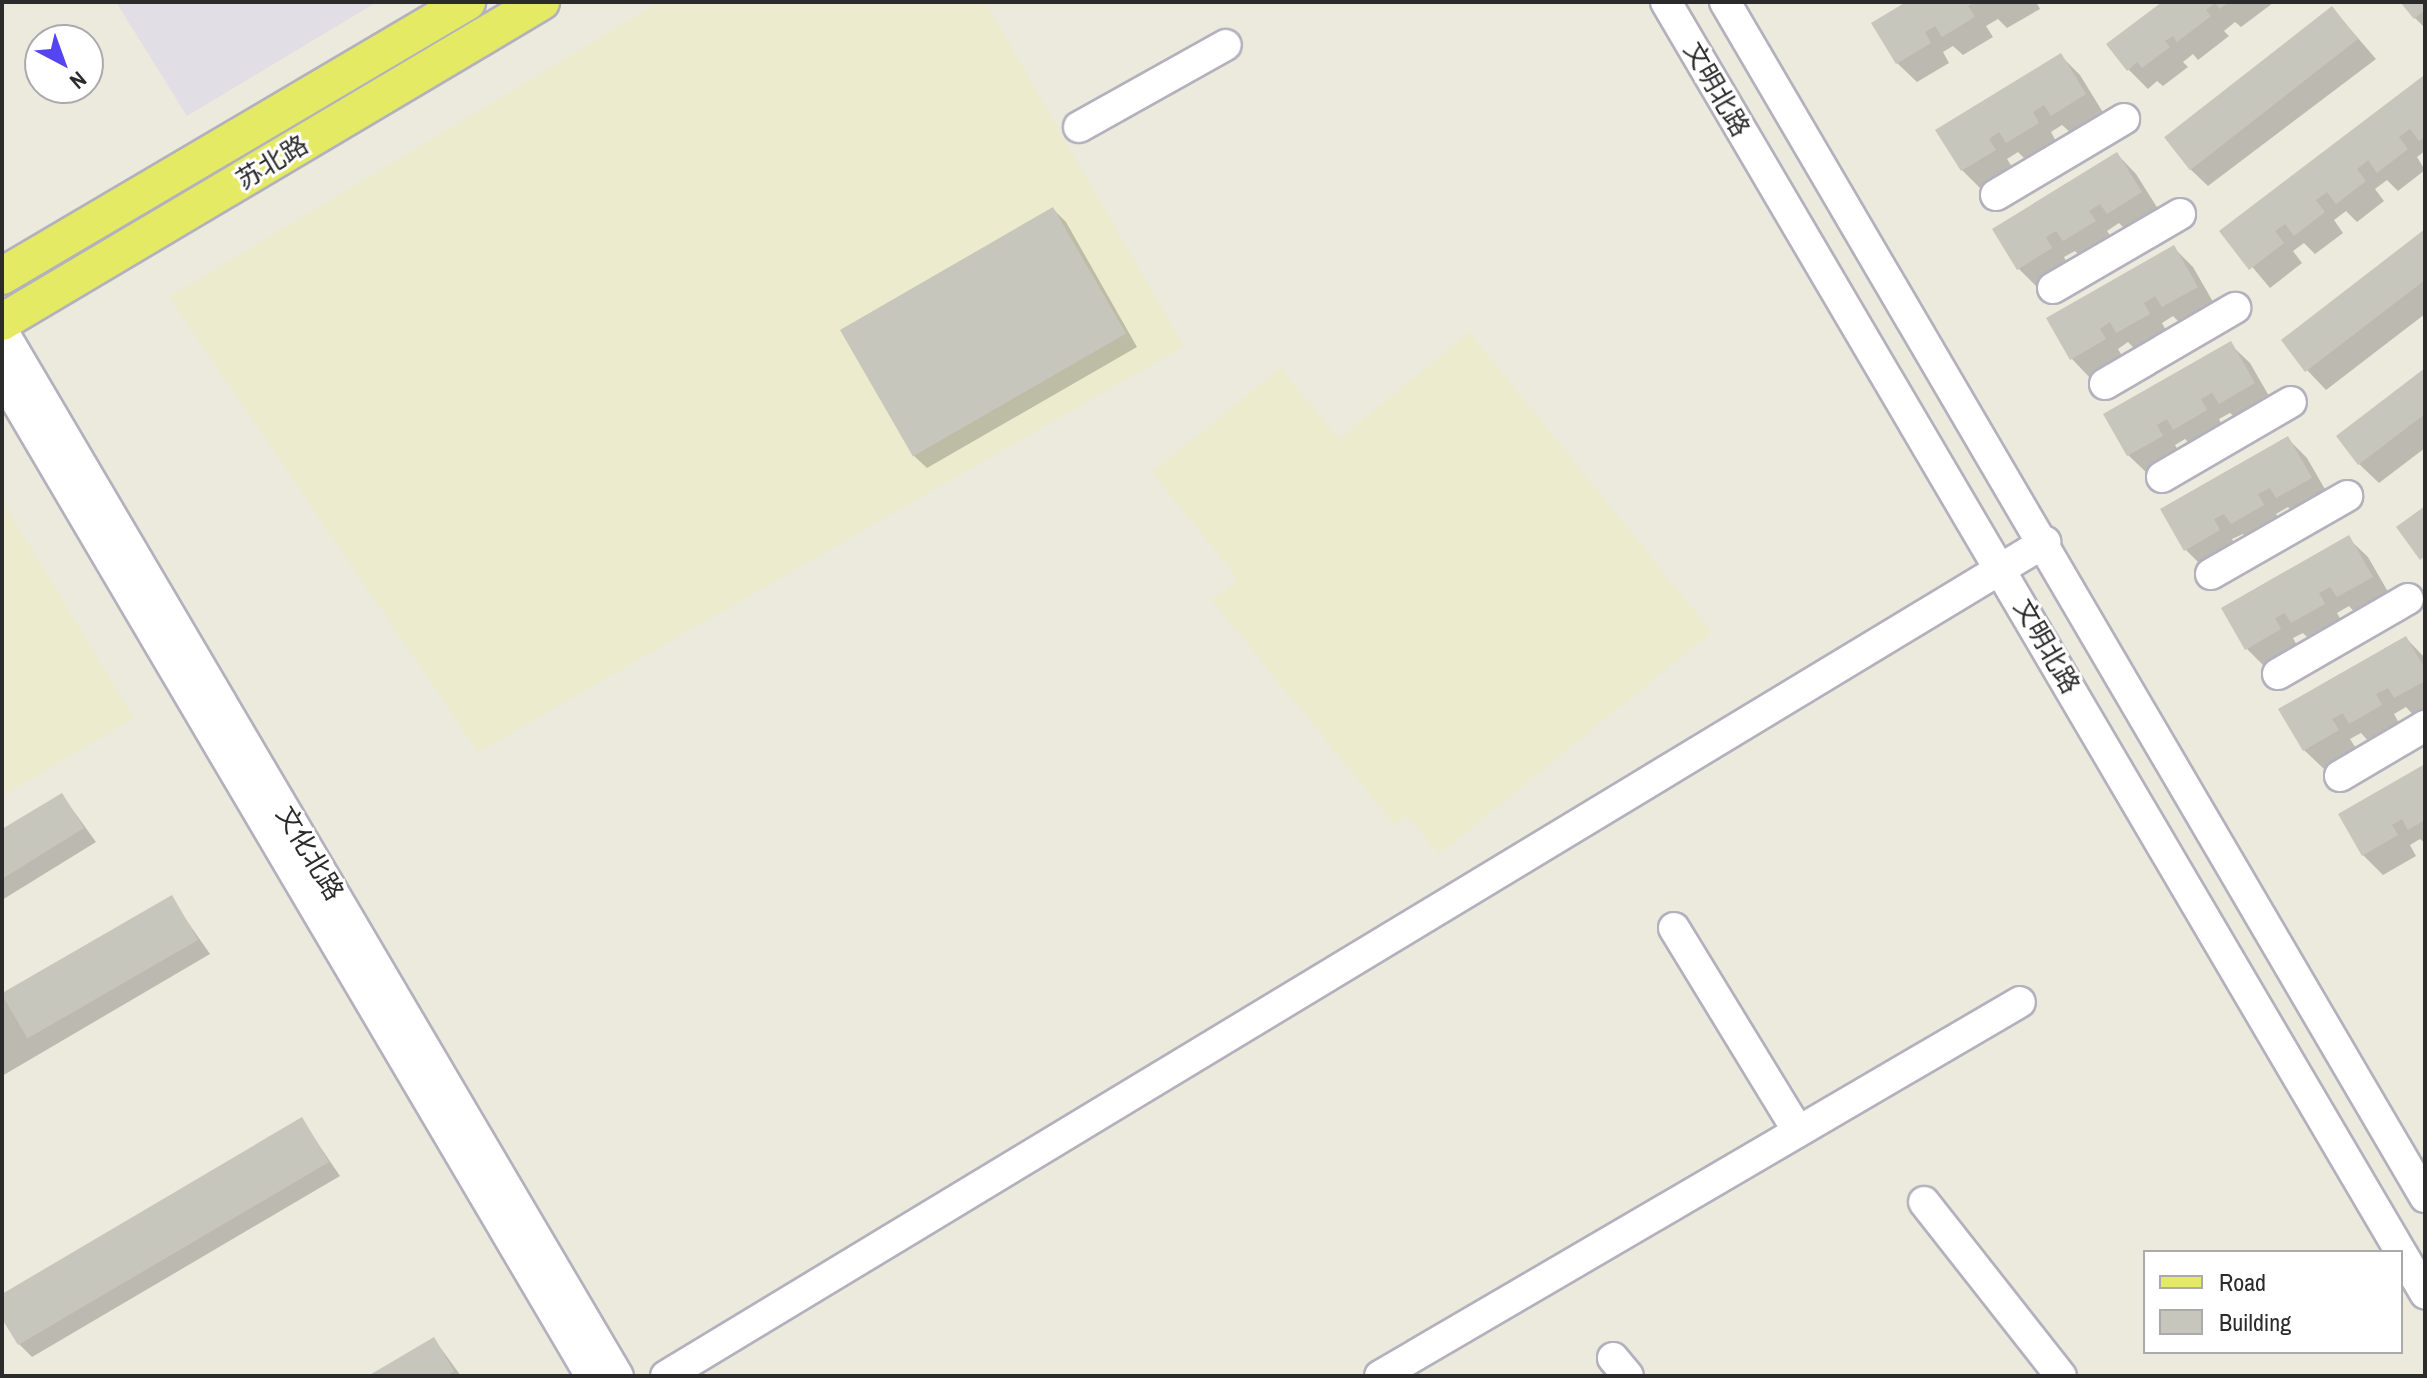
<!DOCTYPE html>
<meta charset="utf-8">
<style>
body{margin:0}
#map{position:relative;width:2427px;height:1378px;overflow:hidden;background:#ece9dd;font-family:"Archivo Narrow","Noto Sans SC",sans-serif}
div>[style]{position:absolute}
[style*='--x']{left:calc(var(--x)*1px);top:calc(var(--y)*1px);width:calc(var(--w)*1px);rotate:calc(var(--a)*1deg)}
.industrial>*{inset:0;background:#e1dee5}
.education>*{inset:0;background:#edebce}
.shadow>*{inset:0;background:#0003}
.building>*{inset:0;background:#c7c6bd;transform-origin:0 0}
.roads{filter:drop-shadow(2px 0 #b2b1bd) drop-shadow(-2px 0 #b2b1bd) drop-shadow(0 2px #b2b1bd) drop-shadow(0 -2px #b2b1bd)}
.minor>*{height:30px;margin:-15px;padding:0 15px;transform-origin:15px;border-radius:15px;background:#fff}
.major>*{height:36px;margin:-18px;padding:0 18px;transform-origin:18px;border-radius:18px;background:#e5ea64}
span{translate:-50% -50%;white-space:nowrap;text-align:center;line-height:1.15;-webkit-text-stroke:6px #fff;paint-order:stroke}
.street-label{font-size:26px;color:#2b2b2b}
.frame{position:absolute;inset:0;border:4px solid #2b2b2b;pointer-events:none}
.legend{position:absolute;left:2143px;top:1250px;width:260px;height:104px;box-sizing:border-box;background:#fff;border:2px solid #aaa;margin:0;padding:10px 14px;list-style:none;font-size:24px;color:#2b2b2b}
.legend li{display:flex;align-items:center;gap:16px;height:40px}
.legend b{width:40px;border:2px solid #aaa}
.north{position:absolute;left:24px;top:24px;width:80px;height:80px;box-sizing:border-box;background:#fff;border:2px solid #aaa;border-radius:50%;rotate:139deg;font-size:22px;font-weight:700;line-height:32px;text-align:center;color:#2b2b2b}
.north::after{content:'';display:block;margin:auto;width:28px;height:36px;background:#5445f1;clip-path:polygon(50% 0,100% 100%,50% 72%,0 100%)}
</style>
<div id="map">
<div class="industrial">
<div style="clip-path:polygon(116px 2px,377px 2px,187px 116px)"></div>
</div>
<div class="education">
<div style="clip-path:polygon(659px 2px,985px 2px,1184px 346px,478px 752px,169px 297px)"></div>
<div style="clip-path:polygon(1469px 332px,1712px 632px,1439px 854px,1407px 816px,1395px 825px,1212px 601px,1238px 579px,1152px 472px,1280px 368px,1339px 439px)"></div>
<div style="clip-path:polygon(2px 500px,134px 718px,2px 796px)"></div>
</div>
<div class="shadow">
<div style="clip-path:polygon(1910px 2px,2036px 2px,2040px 9px,2007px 28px,1998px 19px,1986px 26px,1993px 37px,1963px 55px,1953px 46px,1943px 52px,1949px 63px,1917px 82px,1897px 63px)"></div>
<div style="clip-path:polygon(2165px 2px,2273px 2px,2273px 3px,2241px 27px,2235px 22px,2224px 31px,2229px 36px,2198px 60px,2193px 54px,2183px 62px,2188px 67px,2163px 86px,2157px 81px,2148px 89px,2128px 69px)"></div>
<div style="clip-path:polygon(2402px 2px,2425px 2px,2425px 28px,2415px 18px)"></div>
<div style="clip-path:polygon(2332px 8px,2376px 59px,2208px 186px,2188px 167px)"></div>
<div style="clip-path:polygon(2061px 56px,2080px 75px,2104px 114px,2072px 134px,2062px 125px,2051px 132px,2057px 143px,2027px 161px,2018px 152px,2007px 159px,2014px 170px,1982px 190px,1962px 170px)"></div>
<div style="clip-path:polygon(2422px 79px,2425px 151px,2417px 157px,2425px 170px,2398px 191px,2387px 180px,2375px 189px,2384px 201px,2357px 222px,2346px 211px,2334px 220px,2343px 233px,2315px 254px,2304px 243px,2293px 251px,2302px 263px,2270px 288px,2222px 231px)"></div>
<div style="clip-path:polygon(2117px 154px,2136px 174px,2160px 212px,2128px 232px,2119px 223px,2107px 231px,2114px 241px,2084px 260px,2075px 251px,2064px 257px,2070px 268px,2038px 288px,2018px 268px)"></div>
<div style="clip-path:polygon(1053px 209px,1066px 222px,1137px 347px,927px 468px,913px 455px)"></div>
<div style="clip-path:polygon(2425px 232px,2425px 314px,2326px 390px,2307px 370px)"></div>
<div style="clip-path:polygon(2173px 247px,2193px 267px,2216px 307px,2183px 326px,2173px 316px,2162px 323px,2168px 334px,2138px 352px,2128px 342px,2118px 349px,2124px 359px,2091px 379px,2072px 359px,2049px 319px)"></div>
<div style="clip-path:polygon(2230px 344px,2250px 363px,2273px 403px,2240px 422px,2230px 413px,2219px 419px,2225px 430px,2194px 448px,2185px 439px,2175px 445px,2181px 456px,2148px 474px,2128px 455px)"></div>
<div style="clip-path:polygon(2425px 371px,2425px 448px,2379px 483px,2359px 464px)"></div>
<div style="clip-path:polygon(2288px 439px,2307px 458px,2330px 498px,2297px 517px,2288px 507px,2276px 514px,2282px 525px,2252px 543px,2243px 534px,2232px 539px,2238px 550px,2205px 569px,2186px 550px,2163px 510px)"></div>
<div style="clip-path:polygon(2348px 538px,2368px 557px,2391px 597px,2358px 616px,2349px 606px,2337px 613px,2343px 624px,2312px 642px,2303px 633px,2293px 638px,2299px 649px,2266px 668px,2247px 649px)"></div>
<div style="clip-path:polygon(2406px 638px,2425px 658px,2425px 711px,2415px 717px,2406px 707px,2394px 714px,2400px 725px,2370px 743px,2361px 733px,2350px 739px,2357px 750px,2324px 769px,2304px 750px,2281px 710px)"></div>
<div style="clip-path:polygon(2425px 767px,2425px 843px,2420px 839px,2410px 845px,2416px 856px,2383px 875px,2363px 855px)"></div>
<div style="clip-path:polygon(62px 795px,96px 842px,2px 900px,2px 832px)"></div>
<div style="clip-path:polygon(171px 898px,210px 954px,2px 1076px,2px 997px)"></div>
<div style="clip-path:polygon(302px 1120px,340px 1176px,32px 1357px,19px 1344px,2px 1315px,2px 1296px)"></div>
<div style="clip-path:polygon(434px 1339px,461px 1376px,372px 1376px)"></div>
</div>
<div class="building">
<div style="clip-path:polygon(1906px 2px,1975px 2px,1968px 6px,1975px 17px,1942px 37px,1935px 26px,1925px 32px,1931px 43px,1896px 64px,1871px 23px)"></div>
<div style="clip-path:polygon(2162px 2px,2229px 2px,2220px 9px,2215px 3px,2206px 10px,2211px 16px,2177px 42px,2173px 36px,2165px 41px,2170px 47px,2142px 68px,2137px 62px,2127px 71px,2106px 44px)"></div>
<div style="clip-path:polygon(2400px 2px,2425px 2px,2425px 10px,2414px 19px)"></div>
<div style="left:2332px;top:6px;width:42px;height:213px;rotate:52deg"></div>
<div style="clip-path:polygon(2061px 53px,2086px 94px,2051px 116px,2044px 105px,2033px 112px,2039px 123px,2006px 143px,1999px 132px,1989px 139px,1996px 150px,1961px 171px,1935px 130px)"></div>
<div style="clip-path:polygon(2423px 76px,2425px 136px,2419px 141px,2410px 129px,2399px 137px,2408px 149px,2377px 173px,2368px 160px,2357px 169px,2366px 181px,2336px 204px,2327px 192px,2316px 200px,2325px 212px,2294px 236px,2285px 224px,2275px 231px,2284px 243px,2249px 270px,2219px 231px)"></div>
<div style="clip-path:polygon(2117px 152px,2142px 192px,2107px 214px,2100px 204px,2089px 211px,2096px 221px,2063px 241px,2056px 231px,2046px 237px,2052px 248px,2017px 270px,1992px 229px)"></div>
<div style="left:1053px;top:207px;width:146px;height:246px;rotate:60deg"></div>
<div style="clip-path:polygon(2425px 229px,2425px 280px,2305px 372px,2281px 340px)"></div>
<div style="clip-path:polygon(2174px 245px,2198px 287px,2162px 307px,2155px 296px,2144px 303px,2150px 314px,2116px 333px,2110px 322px,2100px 329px,2106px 339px,2070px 360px,2046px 318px)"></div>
<div style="clip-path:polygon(2231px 341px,2255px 383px,2219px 404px,2212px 393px,2201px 399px,2207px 410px,2173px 430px,2167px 419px,2157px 425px,2163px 436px,2127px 456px,2103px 414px)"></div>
<div style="clip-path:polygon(2425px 368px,2425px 414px,2358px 465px,2336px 436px)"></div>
<div style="clip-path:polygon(2288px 436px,2312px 478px,2276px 498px,2270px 488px,2258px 494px,2264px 505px,2231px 524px,2224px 514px,2214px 519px,2220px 530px,2184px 551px,2160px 509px)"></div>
<div style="clip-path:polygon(2425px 506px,2425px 556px,2420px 560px,2396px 527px)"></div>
<div style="clip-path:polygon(2349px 535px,2373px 577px,2337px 597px,2330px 587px,2319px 593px,2325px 604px,2291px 623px,2285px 613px,2275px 618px,2281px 629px,2245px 650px,2221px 608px)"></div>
<div style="clip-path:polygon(2406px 636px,2425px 669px,2425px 681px,2394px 698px,2388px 688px,2376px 694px,2382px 705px,2349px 724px,2343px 713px,2332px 719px,2339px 730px,2303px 751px,2278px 709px)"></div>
<div style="clip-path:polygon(2425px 764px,2425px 820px,2408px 830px,2402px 819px,2392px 825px,2398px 835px,2362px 856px,2338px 814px)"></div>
<div style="clip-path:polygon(62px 793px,84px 828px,2px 879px,2px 829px)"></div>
<div style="left:172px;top:895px;width:52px;height:197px;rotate:60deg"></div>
<div style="clip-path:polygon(302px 1117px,329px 1162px,18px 1345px,2px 1319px,2px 1294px)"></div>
<div style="clip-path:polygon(434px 1337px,454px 1371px,446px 1376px,368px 1376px)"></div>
</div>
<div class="roads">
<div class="minor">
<div style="--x:1666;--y:2;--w:1498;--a:59.55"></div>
<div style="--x:1725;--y:2;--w:1385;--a:59.64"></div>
<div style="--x:1079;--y:127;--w:168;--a:-29.2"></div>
<div style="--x:1996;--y:195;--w:149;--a:-30.7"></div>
<div style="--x:2053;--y:288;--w:147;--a:-30.2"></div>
<div style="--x:2;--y:330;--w:1214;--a:59.51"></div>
<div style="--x:2;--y:377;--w:1160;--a:59.48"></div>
<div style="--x:2105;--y:384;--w:151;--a:-30.3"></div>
<div style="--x:2162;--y:477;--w:149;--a:-30.2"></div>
<div style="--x:2211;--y:574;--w:157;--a:-29.8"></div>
<div style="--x:2278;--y:674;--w:150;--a:-30"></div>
<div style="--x:2340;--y:776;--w:99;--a:-30.5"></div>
<div style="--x:1674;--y:928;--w:238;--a:58.6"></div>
<div style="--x:1924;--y:1202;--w:221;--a:51.8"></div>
<div style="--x:1613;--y:1358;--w:23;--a:50"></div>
<div style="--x:666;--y:1376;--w:1612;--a:-31.16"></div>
<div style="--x:1380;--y:1376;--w:741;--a:-30.3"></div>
</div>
<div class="major">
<div style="--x:2;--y:276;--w:540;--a:-30.51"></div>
<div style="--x:2;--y:322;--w:627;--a:-30.7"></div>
</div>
</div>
<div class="street-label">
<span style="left:1717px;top:89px;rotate:60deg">文明北路</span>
<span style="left:272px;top:162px;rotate:-31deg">苏北路</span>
<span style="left:2047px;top:646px;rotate:60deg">文明北路</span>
<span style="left:310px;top:853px;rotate:59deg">文化北路</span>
</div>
<div class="frame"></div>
<ul class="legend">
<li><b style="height:10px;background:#e5ea64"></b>Road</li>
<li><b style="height:22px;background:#c7c6bd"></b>Building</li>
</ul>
<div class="north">N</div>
</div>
